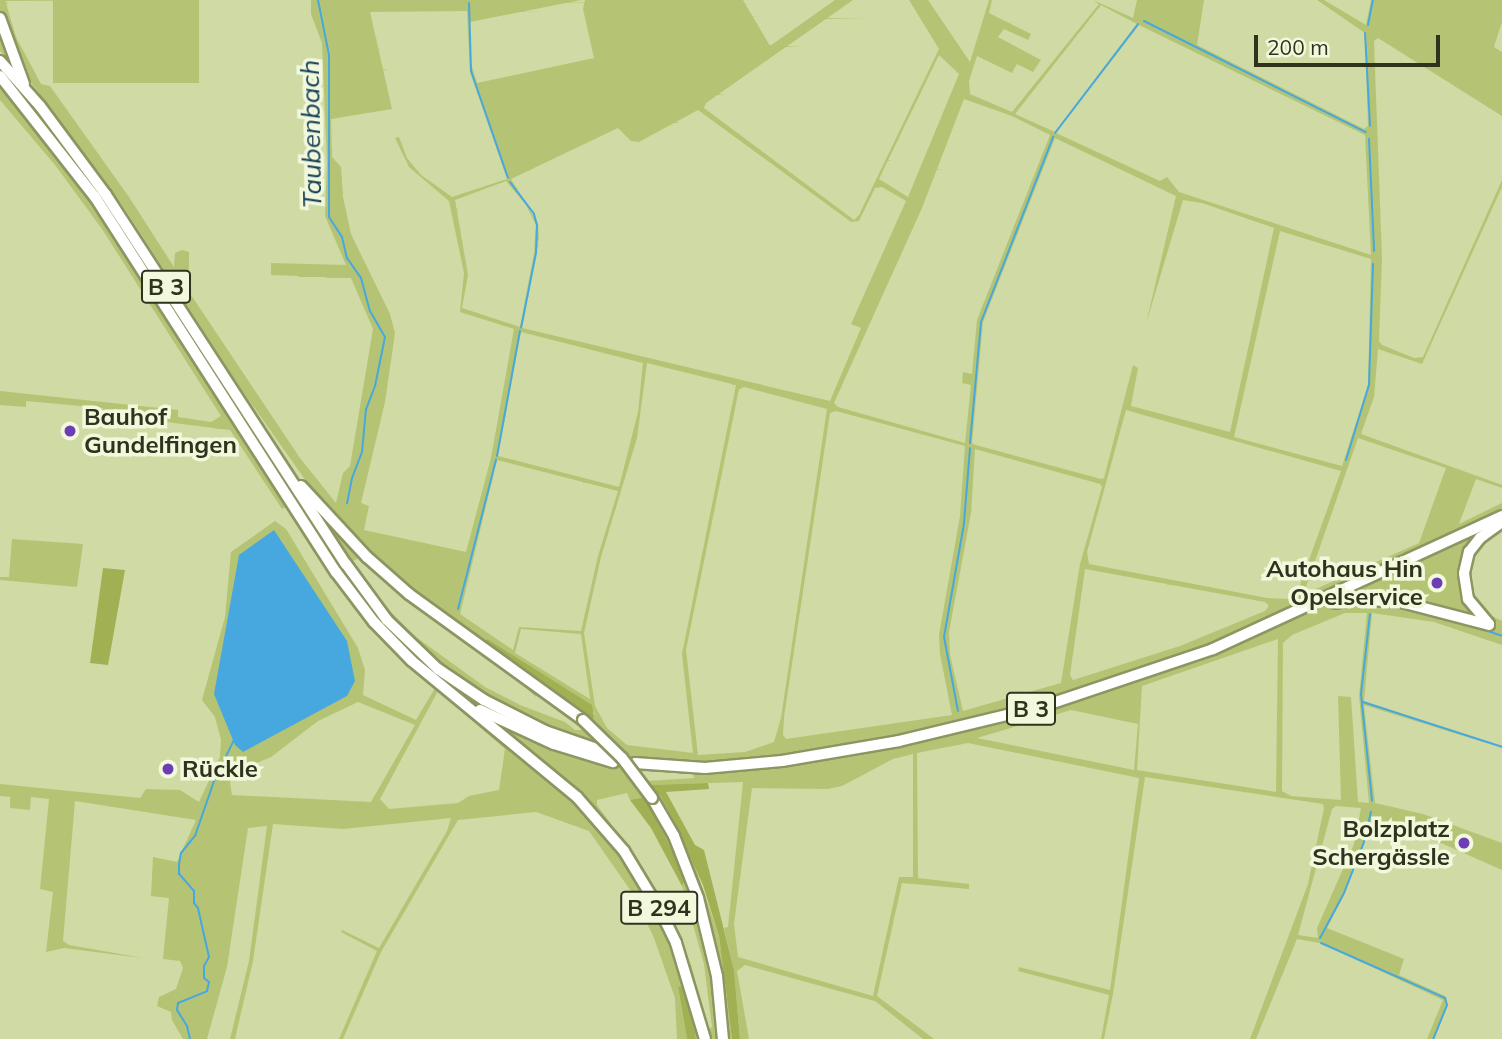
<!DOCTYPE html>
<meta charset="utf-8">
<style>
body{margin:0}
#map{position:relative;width:1502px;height:1039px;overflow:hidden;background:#cfdaa4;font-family:Mulish,sans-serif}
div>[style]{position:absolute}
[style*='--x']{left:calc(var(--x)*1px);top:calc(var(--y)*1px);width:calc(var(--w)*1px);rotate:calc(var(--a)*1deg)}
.green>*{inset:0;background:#b5c474;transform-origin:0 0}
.forest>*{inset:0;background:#a1b052}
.water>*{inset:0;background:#47a8df}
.stream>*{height:2px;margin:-1px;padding:0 1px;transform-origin:1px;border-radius:1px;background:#47a8df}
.roads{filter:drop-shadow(2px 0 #8c9662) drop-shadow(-2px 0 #8c9662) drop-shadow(0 2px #8c9662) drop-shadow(0 -2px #8c9662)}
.highway>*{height:10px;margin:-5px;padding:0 5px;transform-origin:5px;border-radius:5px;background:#fff}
.bridges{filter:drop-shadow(2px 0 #8c9662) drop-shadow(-2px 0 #8c9662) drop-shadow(0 2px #8c9662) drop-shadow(0 -2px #8c9662)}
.highway-bridge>*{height:10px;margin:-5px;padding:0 5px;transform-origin:5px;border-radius:5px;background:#fff}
.dots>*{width:19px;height:19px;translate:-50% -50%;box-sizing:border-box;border:4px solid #f1f8dc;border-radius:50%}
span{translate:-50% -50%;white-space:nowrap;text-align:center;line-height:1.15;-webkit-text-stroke:7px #f1f8dc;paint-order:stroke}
.shield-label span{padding:2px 5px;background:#f1f8dc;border:2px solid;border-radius:5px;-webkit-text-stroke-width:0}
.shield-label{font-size:23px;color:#2f331e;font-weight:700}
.poi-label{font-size:24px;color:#2f331e;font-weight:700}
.left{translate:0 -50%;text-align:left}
.right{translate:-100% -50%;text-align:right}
.water-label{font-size:26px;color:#153e55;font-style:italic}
.scale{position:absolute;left:1254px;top:35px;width:186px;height:32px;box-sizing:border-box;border:4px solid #2f331e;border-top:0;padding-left:9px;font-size:21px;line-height:24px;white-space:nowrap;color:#2f331e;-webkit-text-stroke:5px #f1f8dc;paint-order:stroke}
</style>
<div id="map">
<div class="green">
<div style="clip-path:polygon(evenodd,0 0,5px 0,16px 37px,41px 84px,50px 86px,129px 197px,174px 267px,175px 253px,182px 250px,189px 252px,189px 269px,181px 280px,300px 458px,336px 503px,343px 473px,350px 466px,373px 329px,351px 278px,271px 275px,271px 263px,346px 265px,325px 216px,327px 164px,322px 43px,311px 14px,311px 0,581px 0,470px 22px,470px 60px,477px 83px,594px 58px,583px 9px,585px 0,743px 0,770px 46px,835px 0,853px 0,706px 103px,704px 108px,854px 220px,859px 215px,939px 49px,909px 0,928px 0,970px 62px,989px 0,992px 0,989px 13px,1031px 34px,1028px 40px,1004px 29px,998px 37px,1041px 60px,1033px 72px,1017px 64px,1012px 73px,977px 56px,969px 81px,970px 94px,1012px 112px,1099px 4px,1093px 0,1133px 18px,1137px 0,1204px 0,1197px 45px,1364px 129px,1368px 126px,1365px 33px,1317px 0,1324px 0,1366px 25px,1371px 0,1502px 0,1502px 22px,1494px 47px,1502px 52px,1502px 116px,1378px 38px,1374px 41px,1382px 258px,1379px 341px,1382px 345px,1414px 358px,1423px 357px,1502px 180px,1502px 187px,1422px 364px,1378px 349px,1374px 397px,1361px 434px,1502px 485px,1502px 488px,1476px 479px,1459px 524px,1502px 503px,1502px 531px,1485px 540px,1476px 554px,1469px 583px,1475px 598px,1486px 613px,1502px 621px,1502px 645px,1434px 622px,1372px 613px,1364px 701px,1502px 748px,1364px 705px,1375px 803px,1423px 814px,1502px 843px,1502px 870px,1441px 843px,1372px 821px,1345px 893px,1327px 928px,1404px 959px,1399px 975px,1445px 996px,1448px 1005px,1434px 1039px,1427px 1039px,1443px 1000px,1320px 943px,1297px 939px,1256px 1039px,1250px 1039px,1308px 884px,1324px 808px,1323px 804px,1145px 777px,1113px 994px,1104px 1039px,1101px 1039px,1109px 995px,1018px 971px,1019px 967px,1110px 990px,1139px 778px,968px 743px,917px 753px,918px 878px,969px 884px,969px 889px,902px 883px,877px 996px,934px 1039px,923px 1039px,875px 1001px,745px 965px,737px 971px,749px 1039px,740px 1039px,734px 970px,724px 928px,728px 927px,743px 782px,650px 785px,647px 781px,694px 778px,693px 774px,639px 771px,591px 721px,595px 713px,485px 645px,542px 682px,586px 716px,579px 725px,536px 692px,536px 697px,511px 674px,407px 599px,360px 558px,352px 561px,359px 573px,387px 608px,416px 637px,485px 687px,520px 705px,565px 722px,575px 730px,585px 730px,634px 781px,645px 797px,630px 800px,627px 793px,597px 800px,597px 805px,639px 862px,667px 911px,691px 965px,709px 1029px,712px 1027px,704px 964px,682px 886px,685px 878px,648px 802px,656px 795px,661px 797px,691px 854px,719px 936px,732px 1039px,696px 1039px,685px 986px,678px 988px,687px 1039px,677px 1039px,675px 998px,654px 938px,633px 894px,589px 831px,536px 812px,458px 820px,381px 952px,343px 1039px,339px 1039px,377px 951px,341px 932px,342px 930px,379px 948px,447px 831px,451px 818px,343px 829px,273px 824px,253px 961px,235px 1039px,230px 1039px,249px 961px,267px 826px,248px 828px,227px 967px,207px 1039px,183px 1039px,172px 1020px,171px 1012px,157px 1006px,159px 997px,176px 989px,183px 968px,180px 961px,163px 959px,169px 898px,151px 896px,153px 857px,177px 862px,196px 820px,75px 801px,63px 941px,69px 945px,143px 958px,64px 948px,46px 952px,53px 892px,40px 889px,49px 799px,31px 797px,30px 810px,10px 808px,10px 797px,0 796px,0 784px,140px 798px,146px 789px,180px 790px,199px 802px,220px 757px,221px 740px,215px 717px,202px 700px,225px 617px,231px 552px,275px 521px,286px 529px,358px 648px,365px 670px,363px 695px,416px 720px,435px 688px,369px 624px,288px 506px,282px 509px,230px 430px,102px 414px,103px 408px,26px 401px,26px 407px,0 405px,0 391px,178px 410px,178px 417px,211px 422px,221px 416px,102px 229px,55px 165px,0 100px,0 89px,20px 106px,80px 184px,331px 559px,141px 262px,0 71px,0 65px,77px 158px,377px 615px,309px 501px,316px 495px,241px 389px,121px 203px,32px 84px,23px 68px,14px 64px,0 51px,0 0,1101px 5px,1137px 24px,1055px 132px,1015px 114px,1101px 5px,0 0,467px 11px,470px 72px,507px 179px,452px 197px,421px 175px,407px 158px,399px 137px,395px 138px,409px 167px,449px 201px,464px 273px,460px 312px,514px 329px,491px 458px,466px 552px,364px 530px,369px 506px,361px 503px,385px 402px,395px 333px,390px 314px,351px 234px,343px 197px,341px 167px,332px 157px,331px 119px,392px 109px,370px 12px,467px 11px,0 0,1139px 25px,1365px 135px,1371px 255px,1179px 192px,1167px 177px,1160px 181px,1056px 133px,1139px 25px,0 0,939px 55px,959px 74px,908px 197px,879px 179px,939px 55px,0 0,964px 99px,1012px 116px,1050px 135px,977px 320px,972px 374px,963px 372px,962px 383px,971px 385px,965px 443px,838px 407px,834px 403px,922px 208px,964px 99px,0 0,698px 110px,851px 222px,859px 221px,875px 188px,882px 187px,906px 201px,851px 324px,861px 328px,830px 401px,522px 328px,539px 238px,538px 224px,511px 179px,618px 128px,631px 141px,639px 142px,698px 110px,0 0,1055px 138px,1176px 196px,1146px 324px,1183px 200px,1202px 203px,1274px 228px,1230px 432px,1131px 406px,1138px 368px,1133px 365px,1104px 478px,1101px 479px,972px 444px,983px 322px,1055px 138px,0 0,506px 181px,526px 205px,536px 225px,534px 253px,520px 327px,462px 308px,468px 275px,455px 200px,506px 181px,0 0,1280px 231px,1371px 259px,1368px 386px,1342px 466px,1234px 437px,1280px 231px,0 0,521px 332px,643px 363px,638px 412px,619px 487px,498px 456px,521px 332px,0 0,647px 363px,736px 385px,682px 654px,693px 753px,627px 745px,607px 728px,595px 706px,584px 633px,601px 557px,637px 438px,647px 363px,0 0,744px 387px,827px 409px,781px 718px,774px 742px,745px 752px,698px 755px,686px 650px,739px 389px,744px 387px,0 0,1126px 410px,1341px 471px,1296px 596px,1289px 599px,1267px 598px,1089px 564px,1087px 552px,1126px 410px,0 0,836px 411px,965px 446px,960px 516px,939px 635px,940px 654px,952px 715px,786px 739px,783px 735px,784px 717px,830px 413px,836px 411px,0 0,1358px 438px,1446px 468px,1419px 543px,1309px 592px,1306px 587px,1358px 438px,0 0,975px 449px,1100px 484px,1102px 487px,1080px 564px,1061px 683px,963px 711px,950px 655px,949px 632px,971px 513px,975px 449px,0 0,497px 460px,618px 491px,598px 556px,581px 631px,519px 627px,513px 650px,460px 614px,497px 460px,0 0,1085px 569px,1265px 602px,1269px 606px,1265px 611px,1180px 646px,1073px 680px,1070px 675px,1085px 569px,0 0,1345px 613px,1367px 613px,1359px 696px,1369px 803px,1358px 802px,1351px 697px,1338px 696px,1341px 800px,1291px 796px,1282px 791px,1283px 643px,1292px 635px,1345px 613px,0 0,521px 629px,581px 634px,590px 699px,515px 653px,521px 629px,0 0,1278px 639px,1276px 792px,1137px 770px,1142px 686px,1278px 639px,0 0,438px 691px,505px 749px,499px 790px,469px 796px,458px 803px,389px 809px,380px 799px,438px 691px,0 0,358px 702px,415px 725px,371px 802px,232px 795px,230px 782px,240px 770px,271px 757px,318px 721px,358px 702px,0 0,1071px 710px,1138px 724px,1134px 770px,977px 738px,1071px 710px,0 0,913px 754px,913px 877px,899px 877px,873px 996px,738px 957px,734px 924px,752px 788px,828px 789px,842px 786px,893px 759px,913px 754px,0 0,1336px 806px,1361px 808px,1354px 844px,1317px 928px,1318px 938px,1298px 935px,1332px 809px,1336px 806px)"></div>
<div style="left:53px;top:0;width:146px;height:83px"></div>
<div style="clip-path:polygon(12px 539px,83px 544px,77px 587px,0 580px,0 577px,9px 577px)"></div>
</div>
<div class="forest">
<div style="clip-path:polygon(103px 568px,125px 570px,108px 665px,90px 663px)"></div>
<div style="clip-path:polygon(487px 639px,592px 705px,594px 717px,591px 721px,568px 700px,485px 645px)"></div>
<div style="clip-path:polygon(708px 783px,709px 789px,666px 792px,695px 845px,704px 850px,734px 970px,740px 1039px,732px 1039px,719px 936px,703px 885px,674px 821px,661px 797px,650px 785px)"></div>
<div style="clip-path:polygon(645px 797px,686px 878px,682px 886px,651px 828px,630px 800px)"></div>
<div style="clip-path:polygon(685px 986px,692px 1013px,696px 1039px,687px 1039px,678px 987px)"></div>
</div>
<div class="water">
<div style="clip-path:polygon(274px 530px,347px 641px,355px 681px,347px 696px,243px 752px,235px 745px,214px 694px,239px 555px)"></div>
</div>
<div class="stream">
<div style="--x:318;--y:0;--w:56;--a:78.7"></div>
<div style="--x:329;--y:55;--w:162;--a:90"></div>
<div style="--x:329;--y:217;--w:24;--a:57"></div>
<div style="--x:342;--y:237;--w:22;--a:77"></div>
<div style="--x:347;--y:258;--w:24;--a:55"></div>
<div style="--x:361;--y:278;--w:34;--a:75"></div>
<div style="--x:370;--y:311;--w:30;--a:60"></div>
<div style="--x:385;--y:337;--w:50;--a:101.5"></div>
<div style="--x:375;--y:386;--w:25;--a:111"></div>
<div style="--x:366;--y:409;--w:43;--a:95.3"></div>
<div style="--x:362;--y:452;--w:28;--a:111"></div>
<div style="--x:352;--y:478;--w:26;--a:101"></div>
<div style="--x:469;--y:3;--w:68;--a:88.3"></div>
<div style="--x:471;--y:71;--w:113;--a:70.9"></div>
<div style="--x:1144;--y:21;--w:248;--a:26.6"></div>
<div style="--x:1368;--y:25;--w:25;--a:-79"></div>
<div style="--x:1365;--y:33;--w:93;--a:86.9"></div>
<div style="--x:1055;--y:133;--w:137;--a:-52.7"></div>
<div style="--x:1369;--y:139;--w:112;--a:87.4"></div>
<div style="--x:510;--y:182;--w:40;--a:53"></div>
<div style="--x:534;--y:214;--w:11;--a:75"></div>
<div style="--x:537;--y:225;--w:28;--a:92"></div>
<div style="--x:536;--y:253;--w:76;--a:101.3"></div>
<div style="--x:970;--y:443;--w:121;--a:-84.8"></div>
<div style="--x:981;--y:322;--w:199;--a:-68.7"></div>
<div style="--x:497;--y:456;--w:127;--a:-79.6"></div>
<div style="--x:1346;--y:460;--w:78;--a:-73"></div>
<div style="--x:1369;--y:385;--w:121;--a:-88.1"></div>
<div style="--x:1381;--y:606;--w:33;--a:7"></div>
<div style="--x:458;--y:609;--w:154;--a:-75.7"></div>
<div style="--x:1370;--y:614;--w:81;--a:96.4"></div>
<div style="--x:1361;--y:694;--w:107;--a:84.1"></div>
<div style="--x:1466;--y:624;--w:38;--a:18"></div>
<div style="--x:1363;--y:702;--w:146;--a:17.9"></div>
<div style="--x:958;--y:711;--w:75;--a:-100.7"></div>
<div style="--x:944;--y:637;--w:116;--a:-80"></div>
<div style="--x:964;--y:523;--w:75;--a:-85.4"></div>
<div style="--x:1320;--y:938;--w:51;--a:-61.9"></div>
<div style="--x:1344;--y:893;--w:55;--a:-68.6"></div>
<div style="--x:1364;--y:842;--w:31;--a:-77"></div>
<div style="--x:1321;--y:943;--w:136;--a:23.9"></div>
<div style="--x:1445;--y:998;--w:7;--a:74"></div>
<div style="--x:1447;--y:1005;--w:37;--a:112"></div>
<div style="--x:190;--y:1039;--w:13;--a:-103"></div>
<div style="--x:187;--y:1026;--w:19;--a:-122"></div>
<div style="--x:177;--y:1010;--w:7;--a:-82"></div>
<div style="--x:178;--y:1003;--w:31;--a:-22"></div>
<div style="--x:207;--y:991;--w:9;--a:-77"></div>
<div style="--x:209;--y:982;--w:6;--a:-141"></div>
<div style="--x:204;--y:978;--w:12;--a:-90"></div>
<div style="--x:204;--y:966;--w:10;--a:-61"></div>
<div style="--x:209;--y:957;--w:50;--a:-102.7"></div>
<div style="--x:198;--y:908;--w:6;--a:-129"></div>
<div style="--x:194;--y:903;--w:12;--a:-90"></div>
<div style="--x:194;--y:891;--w:23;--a:-131"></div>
<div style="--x:179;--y:874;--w:9;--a:-90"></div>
<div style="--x:179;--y:865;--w:12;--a:-81"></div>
<div style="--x:181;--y:853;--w:22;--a:-51"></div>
<div style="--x:195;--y:836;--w:58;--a:-70.9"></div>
<div style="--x:214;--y:781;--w:46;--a:-64"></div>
</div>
<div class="roads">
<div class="highway">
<div style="--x:0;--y:18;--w:70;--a:70"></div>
<div style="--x:0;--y:61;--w:60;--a:48.4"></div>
<div style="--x:40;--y:106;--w:111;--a:53.4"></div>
<div style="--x:106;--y:195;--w:440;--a:57"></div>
<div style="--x:346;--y:564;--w:69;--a:53.8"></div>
<div style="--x:387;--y:620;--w:71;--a:43.9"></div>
<div style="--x:438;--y:669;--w:55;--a:34"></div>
<div style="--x:484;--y:700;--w:68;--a:26.9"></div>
<div style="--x:545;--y:731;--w:67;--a:19.2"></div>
<div style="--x:0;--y:76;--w:154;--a:51.9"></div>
<div style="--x:95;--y:197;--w:446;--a:57.3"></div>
<div style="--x:336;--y:572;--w:63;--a:52.8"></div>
<div style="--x:374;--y:622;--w:54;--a:45.7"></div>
<div style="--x:412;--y:661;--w:214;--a:39.5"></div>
<div style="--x:577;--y:797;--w:72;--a:49"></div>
<div style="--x:624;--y:851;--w:71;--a:58.8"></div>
<div style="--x:661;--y:912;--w:34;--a:64"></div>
<div style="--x:676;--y:943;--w:100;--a:73.2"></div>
<div style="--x:301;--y:486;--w:97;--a:47.1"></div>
<div style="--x:367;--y:557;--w:56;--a:41.4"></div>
<div style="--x:409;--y:594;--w:215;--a:35.9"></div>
<div style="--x:1335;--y:603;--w:19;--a:-12"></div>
<div style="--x:1354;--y:599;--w:47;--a:3.7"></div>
<div style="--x:1401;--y:602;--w:91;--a:14.6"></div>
<div style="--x:1489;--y:624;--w:33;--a:-130"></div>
<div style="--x:1468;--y:599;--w:26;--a:-99"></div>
<div style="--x:1464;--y:573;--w:22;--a:-77"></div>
<div style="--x:1469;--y:552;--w:18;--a:-52"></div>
<div style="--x:1480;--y:538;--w:26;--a:-36"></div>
<div style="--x:480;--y:710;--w:81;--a:24.7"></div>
<div style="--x:554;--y:744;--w:62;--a:17"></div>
<div style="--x:635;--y:763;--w:70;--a:4.1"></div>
<div style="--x:705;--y:768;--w:77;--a:-5.2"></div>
<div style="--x:782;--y:761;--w:119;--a:-9.7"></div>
<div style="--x:899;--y:741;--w:149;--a:-13.6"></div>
<div style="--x:1044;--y:706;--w:178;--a:-18.6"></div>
<div style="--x:1213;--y:649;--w:318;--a:-24.7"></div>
<div style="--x:652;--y:798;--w:44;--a:59.9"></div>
<div style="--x:674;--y:836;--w:66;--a:68.8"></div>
<div style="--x:698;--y:898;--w:80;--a:76.3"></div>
<div style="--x:717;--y:976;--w:63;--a:84.6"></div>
</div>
</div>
<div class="bridges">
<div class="highway-bridge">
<div style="--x:583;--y:720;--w:54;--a:44.3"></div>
<div style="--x:622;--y:758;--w:50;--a:53.1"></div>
</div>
</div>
<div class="dots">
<div style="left:70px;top:431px;background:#6d3db5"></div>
<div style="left:1437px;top:583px;background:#6d3db5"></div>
<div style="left:168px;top:769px;background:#6d3db5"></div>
<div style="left:1464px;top:843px;background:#6d3db5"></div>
</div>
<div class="shield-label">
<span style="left:166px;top:287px">B 3</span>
<span style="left:1031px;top:709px">B 3</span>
<span style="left:659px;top:908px">B 294</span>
</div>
<div class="poi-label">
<span class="left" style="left:84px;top:431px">Bauhof<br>Gundelfingen</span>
<span class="right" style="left:1423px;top:583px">Autohaus Hin<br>Opelservice</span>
<span class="left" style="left:182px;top:769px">Rückle</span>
<span class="right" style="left:1450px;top:843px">Bolzplatz<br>Schergässle</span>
</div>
<div class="water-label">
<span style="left:311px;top:134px;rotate:-91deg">Taubenbach</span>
</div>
<div class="scale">200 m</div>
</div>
